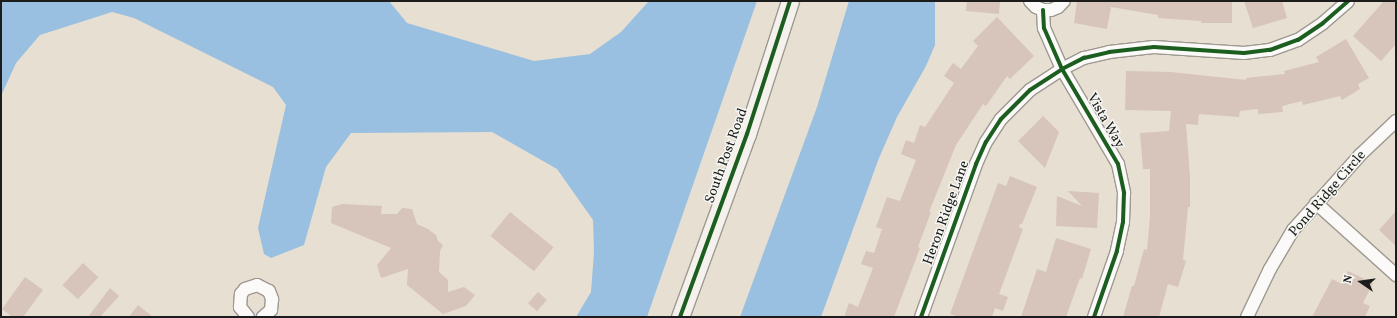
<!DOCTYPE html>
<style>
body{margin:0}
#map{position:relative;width:1397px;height:318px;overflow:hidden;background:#e7dfd1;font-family:Vollkorn,serif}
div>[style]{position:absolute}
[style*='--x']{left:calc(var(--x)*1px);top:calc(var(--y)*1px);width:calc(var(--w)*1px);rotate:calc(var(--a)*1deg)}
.water>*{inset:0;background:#99c0e1}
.building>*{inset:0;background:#d7c4ba;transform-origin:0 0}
.roads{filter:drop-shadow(1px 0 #9e9991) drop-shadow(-1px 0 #9e9991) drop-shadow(0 1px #9e9991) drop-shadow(0 -1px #9e9991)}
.street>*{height:12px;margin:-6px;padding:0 6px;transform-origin:6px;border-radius:6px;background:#fbfaf8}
.secondary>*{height:17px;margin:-8.5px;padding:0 8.5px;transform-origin:8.5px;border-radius:8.5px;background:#f5f2ed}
.cycleway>*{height:4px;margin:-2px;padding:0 2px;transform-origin:2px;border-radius:2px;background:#1b5e20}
span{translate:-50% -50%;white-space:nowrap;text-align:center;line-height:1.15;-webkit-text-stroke:3px #f6f6f2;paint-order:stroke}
.street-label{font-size:14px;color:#1c1c1c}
.frame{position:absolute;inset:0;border:2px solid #1c1c1c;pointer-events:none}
.north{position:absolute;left:1341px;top:262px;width:40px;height:40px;-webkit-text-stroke:3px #f6f6f2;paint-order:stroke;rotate:283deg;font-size:11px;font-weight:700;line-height:16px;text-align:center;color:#1c1c1c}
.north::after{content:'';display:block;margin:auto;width:14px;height:18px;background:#1c1c1c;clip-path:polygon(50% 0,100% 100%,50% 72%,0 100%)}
</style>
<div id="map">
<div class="water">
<div style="clip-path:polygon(1px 1px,389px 1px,407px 23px,534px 61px,590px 54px,621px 32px,649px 1px,757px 1px,647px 317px,576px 317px,591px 292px,594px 252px,593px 220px,557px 169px,492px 132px,351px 133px,326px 167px,304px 245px,271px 258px,264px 254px,258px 228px,286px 105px,273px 87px,134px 18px,112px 12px,40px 35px,16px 63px,1px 96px)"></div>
<div style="clip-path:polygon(849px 1px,935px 1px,935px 45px,926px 66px,897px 117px,879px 158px,821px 317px,740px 317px,817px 107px)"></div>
</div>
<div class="building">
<div style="clip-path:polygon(967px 1px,1000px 1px,999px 14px,966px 11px)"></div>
<div style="clip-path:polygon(1077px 1px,1232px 1px,1232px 23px,1201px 23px,1201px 21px,1158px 18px,1158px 15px,1111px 7px,1107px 29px,1074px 23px)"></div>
<div style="clip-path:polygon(1244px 1px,1282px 1px,1287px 18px,1253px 28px)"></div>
<div style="clip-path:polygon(1384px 1px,1396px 1px,1396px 44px,1381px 61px,1353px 36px)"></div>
<div style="clip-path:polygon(997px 17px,1034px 56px,1010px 79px,1007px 76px,986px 106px,983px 104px,956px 145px,929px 212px,931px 212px,918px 247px,920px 248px,894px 317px,844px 317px,849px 303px,858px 307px,873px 268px,861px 264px,866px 251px,874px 253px,882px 229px,876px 227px,887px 197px,900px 201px,916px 160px,901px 154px,906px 140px,914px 143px,920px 125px,925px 127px,954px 83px,944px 76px,953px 63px,961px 69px,978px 46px,973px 41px)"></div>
<div style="clip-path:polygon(1346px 39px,1369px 78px,1358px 84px,1360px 89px,1342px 100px,1340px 96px,1303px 105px,1302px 101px,1282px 106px,1283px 112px,1258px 114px,1258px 109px,1240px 111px,1239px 117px,1199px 114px,1198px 125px,1186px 124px,1190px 177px,1190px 207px,1188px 207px,1183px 260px,1186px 261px,1178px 287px,1168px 284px,1159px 317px,1123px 317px,1132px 286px,1134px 286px,1144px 249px,1147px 250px,1150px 217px,1150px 169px,1143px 169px,1140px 133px,1169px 131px,1171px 111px,1125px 110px,1126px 71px,1171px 72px,1246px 80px,1246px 78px,1285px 74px,1284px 71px,1319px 62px,1316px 57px)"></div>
<div style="clip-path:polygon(1043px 116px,1059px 132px,1045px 168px,1018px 141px)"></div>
<div style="clip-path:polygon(1010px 176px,1037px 187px,1022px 224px,1020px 224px,1019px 227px,1023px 229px,999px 294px,1008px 297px,1003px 311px,995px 308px,992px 317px,959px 317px,950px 314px,998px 183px,1006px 186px)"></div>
<div style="clip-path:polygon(1068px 191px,1099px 193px,1097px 228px,1056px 226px,1057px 196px,1082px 206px)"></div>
<div style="clip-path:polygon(342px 204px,382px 206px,381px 214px,397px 214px,402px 208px,412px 209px,417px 224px,428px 229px,436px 235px,438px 241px,443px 245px,440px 251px,439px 272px,448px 280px,448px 292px,464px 287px,475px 295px,466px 306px,443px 314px,407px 285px,408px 269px,381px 278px,377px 265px,391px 248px,331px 223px,332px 207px)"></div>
<div style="clip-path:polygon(1396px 211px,1396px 246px,1379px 230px)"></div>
<div style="left:510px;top:212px;width:56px;height:31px;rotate:39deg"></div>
<div style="clip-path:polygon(1056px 238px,1091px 249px,1082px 279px,1080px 278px,1066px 317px,1021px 317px,1037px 269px,1046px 272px)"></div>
<div style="left:83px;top:263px;width:21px;height:30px;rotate:43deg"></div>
<div style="clip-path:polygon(1348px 271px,1373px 283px,1363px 303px,1370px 306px,1365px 317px,1312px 317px,1332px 279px,1342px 284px)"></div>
<div style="clip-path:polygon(25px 277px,43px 290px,23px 317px,12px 317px,2px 309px)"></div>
<div style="clip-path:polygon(110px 288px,119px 296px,100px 317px,88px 317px)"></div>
<div style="left:538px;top:292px;width:12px;height:15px;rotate:42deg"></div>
<div style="clip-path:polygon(138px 305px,153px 317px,129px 317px)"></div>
</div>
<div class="roads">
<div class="street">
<div style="--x:1030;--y:1;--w:8;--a:45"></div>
<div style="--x:1036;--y:7;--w:8;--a:23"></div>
<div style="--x:1043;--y:10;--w:8;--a:0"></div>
<div style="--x:1051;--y:10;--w:8;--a:-23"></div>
<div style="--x:1058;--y:7;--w:8;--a:-45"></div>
<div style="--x:1043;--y:10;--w:18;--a:87"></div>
<div style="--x:1044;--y:28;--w:45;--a:66.3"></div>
<div style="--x:1062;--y:69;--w:110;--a:59.5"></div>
<div style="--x:1118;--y:164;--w:30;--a:78"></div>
<div style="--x:1124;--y:193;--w:29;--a:92"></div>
<div style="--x:1123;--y:222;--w:30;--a:102"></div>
<div style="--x:1117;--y:251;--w:70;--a:109.2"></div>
<div style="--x:1316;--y:203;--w:108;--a:42"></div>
<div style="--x:248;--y:317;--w:13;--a:-129"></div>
<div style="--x:240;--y:307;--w:13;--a:-86"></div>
<div style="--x:241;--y:294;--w:6;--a:-51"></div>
<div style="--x:245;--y:289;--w:13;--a:-18"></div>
<div style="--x:257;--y:285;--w:13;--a:27"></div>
<div style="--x:269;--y:291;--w:9;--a:69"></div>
<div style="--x:272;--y:299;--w:11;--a:95"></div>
<div style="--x:271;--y:310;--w:11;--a:139"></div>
<div style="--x:921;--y:317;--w:163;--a:-70.2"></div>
<div style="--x:976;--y:164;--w:24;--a:-66"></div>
<div style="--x:986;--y:142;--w:27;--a:-57"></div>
<div style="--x:1001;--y:119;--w:41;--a:-45"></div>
<div style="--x:1030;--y:90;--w:38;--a:-33"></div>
<div style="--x:1062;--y:69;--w:25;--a:-27"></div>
<div style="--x:1084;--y:58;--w:26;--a:-13"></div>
<div style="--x:1109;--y:52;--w:45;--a:-6.3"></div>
<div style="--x:1154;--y:47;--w:90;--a:3.8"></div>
<div style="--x:1244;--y:53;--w:26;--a:-7"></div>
<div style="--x:1270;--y:50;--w:30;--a:-20"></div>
<div style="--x:1298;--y:40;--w:30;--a:-34"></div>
<div style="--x:1323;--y:23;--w:33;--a:-41"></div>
<div style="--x:1247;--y:317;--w:53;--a:-64.4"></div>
<div style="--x:1270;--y:269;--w:45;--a:-59.5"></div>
<div style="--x:1293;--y:230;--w:101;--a:-48.2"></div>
<div style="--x:1360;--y:155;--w:50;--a:-43.4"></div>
</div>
<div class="secondary">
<div style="--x:680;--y:317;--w:195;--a:-69.9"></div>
<div style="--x:747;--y:134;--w:140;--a:-72.1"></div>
</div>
</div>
<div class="cycleway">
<div style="--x:1043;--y:10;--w:18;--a:87"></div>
<div style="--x:1044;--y:28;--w:45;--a:66.3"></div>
<div style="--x:1062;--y:69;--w:110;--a:59.5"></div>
<div style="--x:1118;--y:164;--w:30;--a:78"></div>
<div style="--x:1124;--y:193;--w:29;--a:92"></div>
<div style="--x:1123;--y:222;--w:30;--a:102"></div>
<div style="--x:1117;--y:251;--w:70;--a:109.2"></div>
<div style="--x:680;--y:317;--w:195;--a:-69.9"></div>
<div style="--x:747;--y:134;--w:140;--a:-72.1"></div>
<div style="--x:921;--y:317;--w:163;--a:-70.2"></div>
<div style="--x:976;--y:164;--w:24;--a:-66"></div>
<div style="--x:986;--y:142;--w:27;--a:-57"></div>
<div style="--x:1001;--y:119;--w:41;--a:-45"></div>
<div style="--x:1030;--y:90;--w:38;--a:-33"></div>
<div style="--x:1062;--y:69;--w:25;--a:-27"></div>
<div style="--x:1084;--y:58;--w:26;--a:-13"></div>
<div style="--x:1109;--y:52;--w:45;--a:-6.3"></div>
<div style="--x:1154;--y:47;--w:90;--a:3.8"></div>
<div style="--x:1244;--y:53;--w:26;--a:-7"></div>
<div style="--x:1270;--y:50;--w:30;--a:-20"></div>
<div style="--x:1298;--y:40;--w:30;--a:-34"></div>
<div style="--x:1323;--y:23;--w:33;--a:-41"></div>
</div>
<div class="street-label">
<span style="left:1105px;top:121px;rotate:60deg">Vista Way</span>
<span style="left:727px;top:156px;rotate:-70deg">South Post Road</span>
<span style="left:1328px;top:194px;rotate:-49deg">Pond Ridge Circle</span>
<span style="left:947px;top:213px;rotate:-70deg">Heron Ridge Lane</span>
</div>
<div class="frame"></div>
<div class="north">N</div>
</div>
